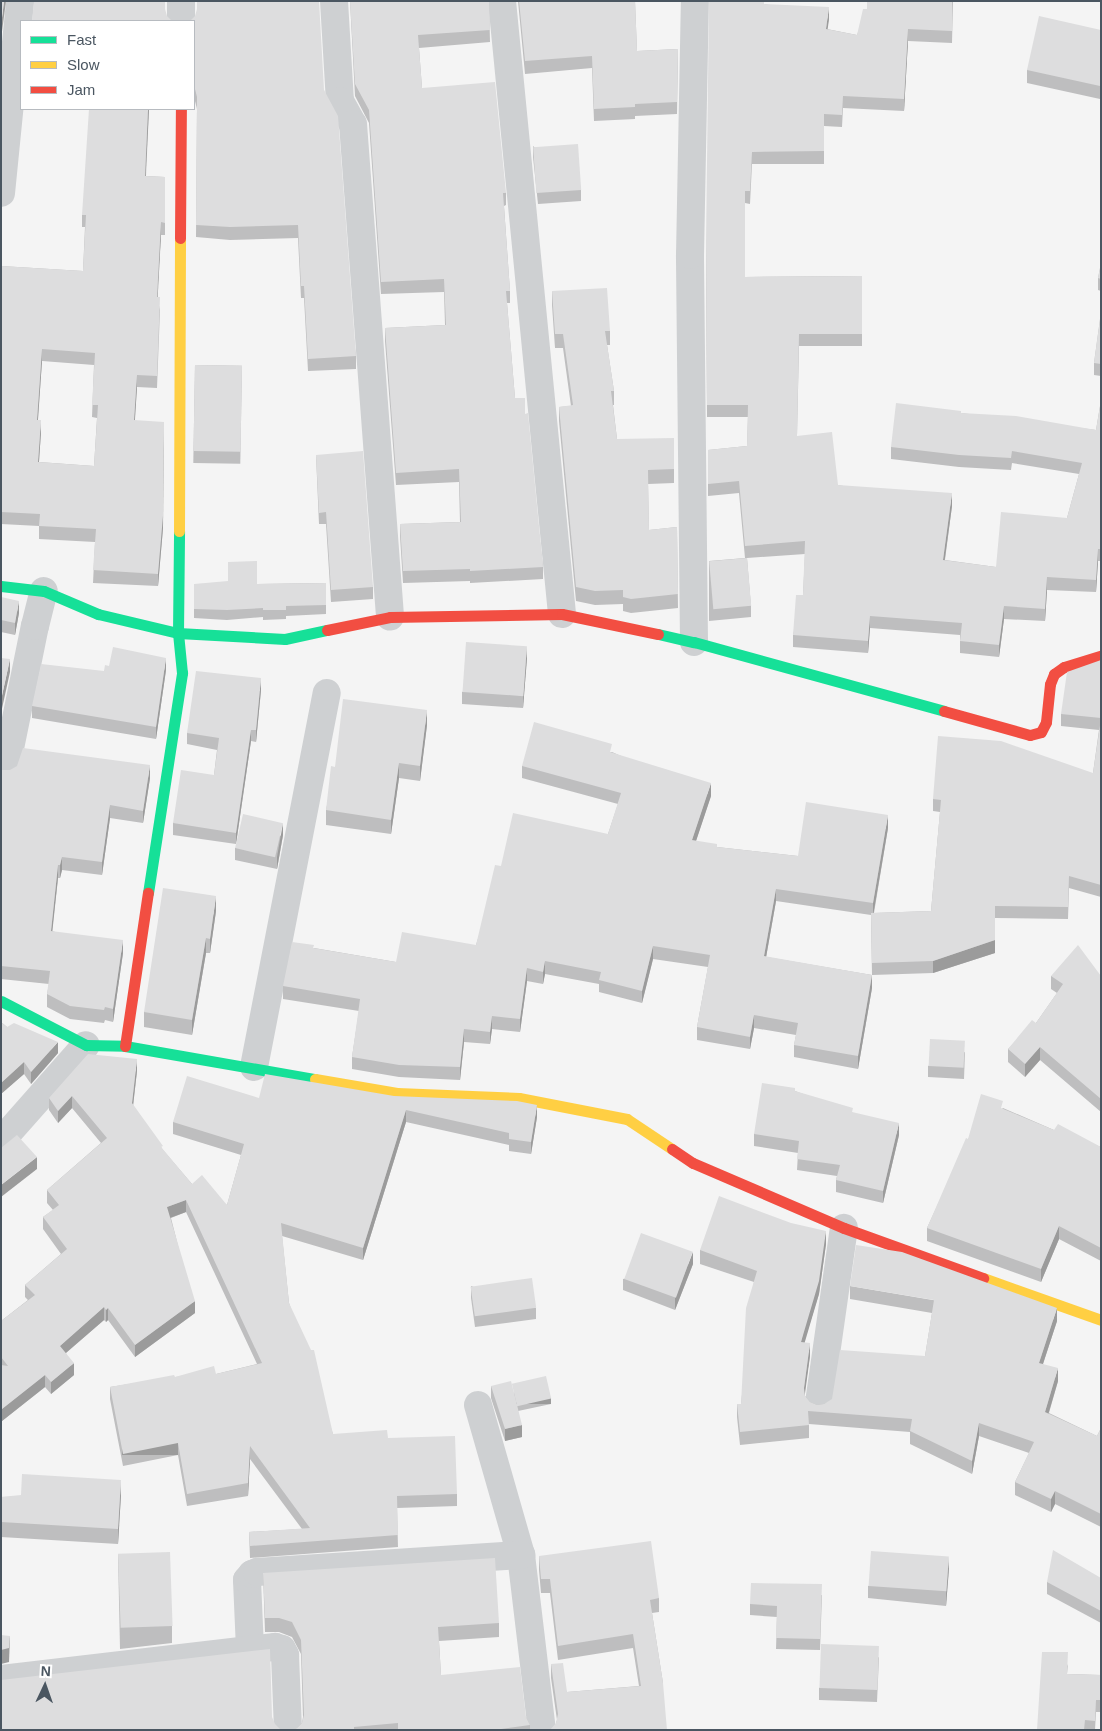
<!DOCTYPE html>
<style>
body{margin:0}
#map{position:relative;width:1102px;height:1731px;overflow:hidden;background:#f4f4f4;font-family:Helvetica,sans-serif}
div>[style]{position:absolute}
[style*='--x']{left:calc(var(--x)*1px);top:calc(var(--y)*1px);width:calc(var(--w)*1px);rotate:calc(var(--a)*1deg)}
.street>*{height:28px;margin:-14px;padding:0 14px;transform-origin:14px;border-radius:14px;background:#ced0d2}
.fast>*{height:11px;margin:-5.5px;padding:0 5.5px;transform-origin:5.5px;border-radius:5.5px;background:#16e098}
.slow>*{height:11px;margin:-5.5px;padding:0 5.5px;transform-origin:5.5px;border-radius:5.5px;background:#ffcf43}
.jam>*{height:11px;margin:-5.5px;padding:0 5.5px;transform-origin:5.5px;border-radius:5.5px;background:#f24e42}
.wall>*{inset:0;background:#bebebf;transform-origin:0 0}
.shaded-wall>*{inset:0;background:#9b9b9b;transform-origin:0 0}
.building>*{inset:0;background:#ddddde;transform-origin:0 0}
span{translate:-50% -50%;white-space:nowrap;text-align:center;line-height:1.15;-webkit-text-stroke:4px #fff;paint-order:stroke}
.frame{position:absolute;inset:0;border:2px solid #4a5661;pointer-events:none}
.legend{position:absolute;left:20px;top:20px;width:175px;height:90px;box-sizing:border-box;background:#fff;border:1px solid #b7bbc0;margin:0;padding:6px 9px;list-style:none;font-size:15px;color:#4a5661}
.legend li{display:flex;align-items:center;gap:10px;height:25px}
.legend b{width:25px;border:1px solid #b7bbc0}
.north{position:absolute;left:20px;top:1661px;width:50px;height:50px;-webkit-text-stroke:4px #fff;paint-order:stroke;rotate:3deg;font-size:14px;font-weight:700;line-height:20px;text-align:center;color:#4a5661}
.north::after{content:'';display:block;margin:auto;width:18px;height:22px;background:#4a5661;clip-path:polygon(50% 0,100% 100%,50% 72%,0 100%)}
</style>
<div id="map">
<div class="street">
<div style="--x:334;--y:1;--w:100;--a:86.6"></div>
<div style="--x:340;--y:101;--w:26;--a:61"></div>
<div style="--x:353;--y:124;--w:494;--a:85.7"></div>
<div style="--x:502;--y:1;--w:616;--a:84.41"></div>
<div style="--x:181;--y:21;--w:20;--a:-90"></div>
<div style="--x:1;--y:193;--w:193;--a:-84.3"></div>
<div style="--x:694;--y:642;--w:387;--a:-90.6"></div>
<div style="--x:690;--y:255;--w:254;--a:-88.9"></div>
<div style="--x:6;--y:768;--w:145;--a:-78.5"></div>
<div style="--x:35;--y:626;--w:36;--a:-76"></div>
<div style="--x:254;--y:1067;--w:381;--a:-79"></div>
<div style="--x:1;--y:1141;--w:128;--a:-48.5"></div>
<div style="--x:819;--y:1403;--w:177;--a:-81.9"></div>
<div style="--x:478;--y:1405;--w:156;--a:74"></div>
<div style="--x:521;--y:1555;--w:176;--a:83.2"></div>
<div style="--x:250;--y:1649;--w:69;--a:-92.5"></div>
<div style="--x:247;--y:1580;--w:8;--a:-50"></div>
<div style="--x:252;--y:1574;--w:5;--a:-22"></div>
<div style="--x:257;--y:1572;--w:265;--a:-3.7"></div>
<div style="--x:1;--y:1679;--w:276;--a:-6.7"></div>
<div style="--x:275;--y:1647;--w:7;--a:16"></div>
<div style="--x:282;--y:1649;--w:7;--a:63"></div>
<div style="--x:285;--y:1655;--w:75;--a:87.7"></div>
</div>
<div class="fast">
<div style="--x:1;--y:586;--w:43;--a:6.6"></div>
<div style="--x:44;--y:591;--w:59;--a:23.1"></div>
<div style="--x:98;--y:614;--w:82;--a:13.4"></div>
<div style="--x:178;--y:633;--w:102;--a:-89.4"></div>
<div style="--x:658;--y:634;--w:37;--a:13"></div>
<div style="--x:694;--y:642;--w:259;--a:15.4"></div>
<div style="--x:148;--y:893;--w:223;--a:-81.2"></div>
<div style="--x:182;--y:673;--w:40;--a:-95.7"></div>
<div style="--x:178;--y:633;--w:107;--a:3.2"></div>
<div style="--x:285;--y:639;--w:43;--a:-12.1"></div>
<div style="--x:1;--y:1001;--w:96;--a:27.4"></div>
<div style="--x:86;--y:1045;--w:39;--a:1"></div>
<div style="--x:125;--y:1046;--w:193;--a:9.9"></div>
</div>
<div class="slow">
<div style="--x:179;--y:531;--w:293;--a:-89.8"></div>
<div style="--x:315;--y:1079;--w:83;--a:9.7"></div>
<div style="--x:397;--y:1093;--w:122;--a:2.3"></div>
<div style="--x:519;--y:1098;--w:110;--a:11"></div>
<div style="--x:627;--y:1119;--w:54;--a:33.7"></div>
<div style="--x:983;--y:1278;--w:125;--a:19.6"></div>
</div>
<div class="jam">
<div style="--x:180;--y:238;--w:129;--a:-89.6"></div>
<div style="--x:327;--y:630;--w:64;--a:-11.7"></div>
<div style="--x:390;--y:617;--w:172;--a:-1"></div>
<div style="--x:562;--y:614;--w:98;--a:11.8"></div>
<div style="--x:944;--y:711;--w:89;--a:15.6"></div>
<div style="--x:1030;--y:735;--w:11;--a:-15"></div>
<div style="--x:1041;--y:732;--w:11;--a:-63"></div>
<div style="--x:1046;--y:722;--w:38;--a:-84"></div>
<div style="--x:1050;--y:684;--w:11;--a:-68"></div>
<div style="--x:1054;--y:674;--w:12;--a:-35"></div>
<div style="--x:1064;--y:667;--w:39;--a:-17"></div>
<div style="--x:125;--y:1046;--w:155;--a:-81.5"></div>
<div style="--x:672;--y:1149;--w:25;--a:34"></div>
<div style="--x:693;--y:1163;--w:164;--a:23.3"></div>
<div style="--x:844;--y:1228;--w:148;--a:19.8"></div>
</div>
<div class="wall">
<div style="clip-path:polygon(350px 1px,489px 1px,490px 42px,419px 48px,422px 88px,506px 193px,506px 205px,504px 206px,510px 291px,510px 303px,507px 303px,515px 398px,525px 414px,543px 567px,543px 579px,470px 583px,470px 581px,403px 583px,400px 536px,400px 524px,460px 522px,459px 482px,396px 485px,385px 341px,385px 328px,445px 325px,444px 292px,381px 294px,369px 123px,355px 96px)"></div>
<div style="clip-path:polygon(518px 1px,635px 1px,637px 51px,678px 49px,677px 114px,635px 116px,635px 119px,594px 121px,592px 68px,525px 74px)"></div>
<div style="clip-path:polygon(953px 1px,952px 43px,908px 41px,904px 111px,843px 108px,842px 127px,824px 126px,824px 164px,752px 164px,750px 204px,745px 203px,745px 277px,862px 276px,862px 346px,799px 346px,797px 436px,838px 485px,952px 506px,945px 560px,996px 567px,1067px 518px,1079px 474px,1012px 463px,1011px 470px,959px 467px,891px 459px,891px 447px,961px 413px,1096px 430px,1101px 400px,1101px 561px,1098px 561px,1096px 592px,1047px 590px,1045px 621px,1004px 619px,999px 657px,960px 653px,960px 635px,870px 628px,868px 653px,793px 647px,793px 635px,803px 595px,805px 554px,747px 558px,751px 606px,751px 617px,709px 621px,709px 561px,745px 558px,739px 493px,708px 496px,708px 450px,747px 446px,748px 417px,707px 417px,706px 243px,765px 4px,829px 19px,827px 29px,857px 35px,867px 9px)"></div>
<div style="clip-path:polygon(194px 21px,324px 90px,356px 356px,356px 369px,308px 371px,304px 298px,301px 298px,298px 238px,230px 240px,196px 237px,197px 109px,194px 97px)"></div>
<div style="clip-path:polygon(1101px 30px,1100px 99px,1027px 83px,1027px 70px)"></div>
<div style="clip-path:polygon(evenodd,149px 109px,146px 176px,165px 177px,165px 235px,161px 235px,157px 297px,160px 310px,157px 388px,137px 387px,135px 420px,163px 528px,158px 586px,93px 583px,95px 542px,39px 539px,39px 526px,1px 524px,1px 266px,83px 271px,85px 227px,82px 227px,82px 215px,149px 109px,42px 361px,94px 365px,92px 417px,97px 418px,94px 466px,39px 462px,41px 432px,38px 420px,42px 361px)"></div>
<div style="clip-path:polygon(533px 146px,581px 190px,581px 201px,538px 204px,533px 157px)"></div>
<div style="clip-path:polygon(1101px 263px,1101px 291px,1098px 290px,1098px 278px)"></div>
<div style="clip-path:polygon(552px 291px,610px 331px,610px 345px,607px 345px,614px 391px,614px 405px,613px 405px,617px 439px,674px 469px,674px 483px,648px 484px,649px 530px,677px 527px,678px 608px,631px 613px,623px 611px,623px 604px,595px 605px,576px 601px,559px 421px,559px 407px,571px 406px,563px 348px,555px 348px,552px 305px)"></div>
<div style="clip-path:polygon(1101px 312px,1101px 376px,1094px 375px,1094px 363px)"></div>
<div style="left:195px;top:365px;width:47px;height:98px;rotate:1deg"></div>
<div style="clip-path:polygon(316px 455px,373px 587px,373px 599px,331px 602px,326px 524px,319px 524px)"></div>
<div style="clip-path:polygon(326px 583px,326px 614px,286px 616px,286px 619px,263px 620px,263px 617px,227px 620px,194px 618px,194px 584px,257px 584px)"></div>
<div style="clip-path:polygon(1px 597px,19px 613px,15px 635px,1px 632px)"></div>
<div style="clip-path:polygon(527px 658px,523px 708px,462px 704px,462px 692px)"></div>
<div style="clip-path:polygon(evenodd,1101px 660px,1101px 897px,1069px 888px,1068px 919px,995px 918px,995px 953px,933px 973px,872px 975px,872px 988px,858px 1069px,794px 1057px,794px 1045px,796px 1035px,754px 1028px,750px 1049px,697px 1040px,697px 1027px,708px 967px,653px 959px,642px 1003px,599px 992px,599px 984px,545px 974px,543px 984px,527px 981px,520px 1032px,492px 1029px,490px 1044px,464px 1042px,460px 1080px,399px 1077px,352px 1069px,352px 1057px,359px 1011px,283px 999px,283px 986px,314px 948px,396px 962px,476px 945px,501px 866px,608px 834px,618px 804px,522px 778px,522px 766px,612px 752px,711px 796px,696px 841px,717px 847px,798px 856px,888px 828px,874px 913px,931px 911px,940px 812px,933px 811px,933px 799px,1093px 773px,1099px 730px,1061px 726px,1061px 714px,1101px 660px,776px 901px,871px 915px,872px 975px,766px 957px,776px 901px)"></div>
<div style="clip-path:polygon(109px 666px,166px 670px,156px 739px,32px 718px,32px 706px,104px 671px)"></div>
<div style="clip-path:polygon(261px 690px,256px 742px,251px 741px,236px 844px,173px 835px,173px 823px,214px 775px,217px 750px,187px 744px,187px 733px)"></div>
<div style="clip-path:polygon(427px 725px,420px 781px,399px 778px,391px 834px,326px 825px,326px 810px,335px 767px)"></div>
<div style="clip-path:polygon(1px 770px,150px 778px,143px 823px,110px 818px,102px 875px,62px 870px,60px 878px,58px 878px,52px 931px,123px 953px,113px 1022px,105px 1020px,104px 1023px,70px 1019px,47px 1007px,47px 994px,49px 984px,1px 979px)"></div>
<div style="clip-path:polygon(283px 835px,277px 869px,235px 860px,235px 848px)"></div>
<div style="clip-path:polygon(216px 911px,210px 953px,206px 953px,192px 1035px,144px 1027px,144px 1012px)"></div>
<div style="clip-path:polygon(1051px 976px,1101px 976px,1101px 1112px,1040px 1060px,1025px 1077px,1008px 1062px,1008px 1049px,1036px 1023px,1057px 993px,1051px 989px)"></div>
<div style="clip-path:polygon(1px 1022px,7px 1027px,58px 1053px,31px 1084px,24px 1074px,1px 1094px)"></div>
<div style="clip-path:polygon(965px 1052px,964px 1079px,928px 1077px,928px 1066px)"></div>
<div style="clip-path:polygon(137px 1071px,133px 1105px,163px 1150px,192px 1184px,227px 1205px,241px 1155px,173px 1134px,173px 1122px,259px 1098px,394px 1096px,537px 1117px,531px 1154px,509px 1151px,509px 1145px,406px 1122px,363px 1260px,282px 1236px,289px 1303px,333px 1434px,388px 1438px,457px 1494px,457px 1506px,397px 1508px,398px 1547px,250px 1558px,249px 1532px,302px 1529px,250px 1459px,248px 1496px,187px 1506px,178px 1455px,123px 1466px,110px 1399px,110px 1387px,175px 1377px,216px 1374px,257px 1364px,186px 1212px,171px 1218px,195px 1313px,135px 1357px,108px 1320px,106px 1322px,104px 1320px,66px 1353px,74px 1375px,51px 1394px,45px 1387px,2px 1421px,1px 1321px,28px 1300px,25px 1297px,25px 1285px,61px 1254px,43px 1229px,43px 1217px,53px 1210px,47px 1203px,47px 1190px,101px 1143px,72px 1108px,58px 1123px,49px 1110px,49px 1098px)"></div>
<div style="clip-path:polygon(795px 1091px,853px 1113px,899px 1135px,883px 1203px,836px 1192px,836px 1180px,837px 1176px,797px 1170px,798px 1153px,754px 1146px,754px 1134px)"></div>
<div style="clip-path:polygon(1003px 1108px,1054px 1130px,1101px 1147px,1101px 1261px,1059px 1239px,1041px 1282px,927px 1241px,927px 1228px,968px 1139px)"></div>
<div style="clip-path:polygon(826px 1244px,819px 1294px,804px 1342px,810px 1356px,804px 1394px,805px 1396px,810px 1402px,817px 1405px,824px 1404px,925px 1356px,932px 1313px,850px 1299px,850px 1286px,1057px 1321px,1043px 1364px,1058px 1381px,1049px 1413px,1097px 1436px,1101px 1428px,1101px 1527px,1055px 1504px,1051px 1512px,1015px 1495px,1015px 1482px,1029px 1453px,979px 1436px,972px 1474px,910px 1444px,910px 1432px,809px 1424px,809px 1438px,740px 1445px,737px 1417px,737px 1404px,741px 1404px,754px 1282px,700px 1264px,700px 1250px)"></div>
<div style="clip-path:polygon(693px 1264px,675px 1310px,623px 1290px,623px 1279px)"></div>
<div style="clip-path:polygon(471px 1286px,536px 1308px,536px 1319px,475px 1327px,471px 1298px)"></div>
<div style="clip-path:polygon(491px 1386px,551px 1404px,518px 1411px,522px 1437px,505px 1441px,491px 1398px)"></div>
<div style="clip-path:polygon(121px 1495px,118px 1544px,1px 1537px,1px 1497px)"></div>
<div style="clip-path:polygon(118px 1554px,172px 1626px,172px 1643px,120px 1649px)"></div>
<div style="clip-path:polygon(539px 1556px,659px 1598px,659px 1612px,652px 1613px,663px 1683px,556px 1723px,557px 1720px,551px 1678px,551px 1664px,567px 1692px,639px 1686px,633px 1648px,558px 1660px,550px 1593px,541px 1593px,539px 1570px)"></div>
<div style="clip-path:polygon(949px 1568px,946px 1606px,868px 1598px,868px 1586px)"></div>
<div style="clip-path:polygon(263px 1573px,499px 1623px,499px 1637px,439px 1641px,441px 1675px,526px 1717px,530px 1725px,530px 1730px,293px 1730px,297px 1728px,302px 1723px,303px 1717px,301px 1654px,292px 1637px,279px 1632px,265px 1632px)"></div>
<div style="clip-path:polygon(1101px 1578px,1101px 1623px,1047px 1594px,1047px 1582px)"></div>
<div style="clip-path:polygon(822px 1595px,820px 1650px,776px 1649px,777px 1617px,750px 1615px,750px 1604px)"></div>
<div style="clip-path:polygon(879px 1657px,877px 1702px,819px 1700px,819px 1688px)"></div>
<div style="clip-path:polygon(1068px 1664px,1067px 1674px,1101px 1675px,1101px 1712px,1096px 1712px,1095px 1730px,1037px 1730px)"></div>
</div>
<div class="shaded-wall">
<div style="clip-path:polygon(4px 1px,6px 1px,1px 39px,1px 26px)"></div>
<div style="clip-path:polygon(829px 7px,829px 19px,826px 41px,826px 29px)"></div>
<div style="clip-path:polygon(908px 29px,908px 41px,904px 111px,904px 99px)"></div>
<div style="clip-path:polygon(148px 109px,149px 109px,145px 188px,145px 176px)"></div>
<div style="clip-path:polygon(161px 222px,161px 235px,157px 310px,157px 297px)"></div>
<div style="clip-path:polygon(42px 349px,42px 361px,37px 432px,37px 420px)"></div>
<div style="clip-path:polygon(137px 375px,137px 387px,134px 432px,134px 420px)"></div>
<div style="clip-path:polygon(41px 420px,41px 432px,38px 475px,38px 462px)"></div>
<div style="clip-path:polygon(164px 422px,163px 528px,158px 586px,158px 574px)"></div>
<div style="clip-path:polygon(952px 493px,952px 506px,943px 572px,943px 560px)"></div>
<div style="clip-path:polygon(1098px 549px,1098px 561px,1096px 592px,1096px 580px)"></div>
<div style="clip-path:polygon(1047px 577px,1047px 590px,1045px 621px,1045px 609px)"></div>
<div style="clip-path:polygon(19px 601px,19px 613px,15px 635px,15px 623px)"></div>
<div style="clip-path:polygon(1004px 606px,1004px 619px,999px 657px,999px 645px)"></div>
<div style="clip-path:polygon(870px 616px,870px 628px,868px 653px,868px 641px)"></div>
<div style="clip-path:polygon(527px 646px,527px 658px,523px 708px,523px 696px)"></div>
<div style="clip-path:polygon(166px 658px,166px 670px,156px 739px,156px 727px)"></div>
<div style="clip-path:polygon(10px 659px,10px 672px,1px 713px,1px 700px)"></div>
<div style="clip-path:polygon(261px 678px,261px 690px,256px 742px,256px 730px)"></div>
<div style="clip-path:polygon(427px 710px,427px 725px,420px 781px,420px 766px)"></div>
<div style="clip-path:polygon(251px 730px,251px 741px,236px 844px,236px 833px)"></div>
<div style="clip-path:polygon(399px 763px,399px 778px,391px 834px,391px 820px)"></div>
<div style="clip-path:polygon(150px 765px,150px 778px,143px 823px,143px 811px)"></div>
<div style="clip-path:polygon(711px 783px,711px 796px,692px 853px,692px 840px)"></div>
<div style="clip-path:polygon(110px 805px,110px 818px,102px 875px,102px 862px)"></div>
<div style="clip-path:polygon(888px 815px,888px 828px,873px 916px,873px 903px)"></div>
<div style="clip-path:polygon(283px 823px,283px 835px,277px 869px,277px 857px)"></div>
<div style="clip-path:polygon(62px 857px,62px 870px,60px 878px,60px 865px)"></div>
<div style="clip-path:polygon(58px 865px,58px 878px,51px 944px,51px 931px)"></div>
<div style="clip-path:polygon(776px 889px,776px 901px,764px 969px,764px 956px)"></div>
<div style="clip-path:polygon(216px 896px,216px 911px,210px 953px,210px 939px)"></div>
<div style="clip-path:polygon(206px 938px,206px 953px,192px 1035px,192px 1020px)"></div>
<div style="clip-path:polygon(123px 940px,123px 953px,113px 1022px,113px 1009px)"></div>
<div style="clip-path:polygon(995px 940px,995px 953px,933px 973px,933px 961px)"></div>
<div style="clip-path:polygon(653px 946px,653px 959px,642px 1003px,642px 991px)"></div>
<div style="clip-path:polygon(545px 961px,545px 974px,543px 984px,543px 972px)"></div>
<div style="clip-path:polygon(527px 968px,527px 981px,520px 1032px,520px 1019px)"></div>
<div style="clip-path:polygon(872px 975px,872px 988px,858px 1069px,858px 1056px)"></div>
<div style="clip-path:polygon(754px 1015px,754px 1028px,750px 1049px,750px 1037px)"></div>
<div style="clip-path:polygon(492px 1016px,492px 1029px,490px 1044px,490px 1032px)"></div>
<div style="clip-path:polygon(464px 1029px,464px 1042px,460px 1080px,460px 1067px)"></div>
<div style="clip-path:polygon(58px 1042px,58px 1053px,31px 1084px,31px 1072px)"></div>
<div style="clip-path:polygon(1040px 1047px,1040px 1060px,1025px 1077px,1025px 1064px)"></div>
<div style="clip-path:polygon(137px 1059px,137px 1071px,132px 1115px,132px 1103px)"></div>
<div style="clip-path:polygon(24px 1062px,24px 1074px,1px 1094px,1px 1083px)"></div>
<div style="clip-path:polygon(72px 1096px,72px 1108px,58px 1123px,58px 1111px)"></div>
<div style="clip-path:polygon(537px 1105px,537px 1117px,531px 1154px,531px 1142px)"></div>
<div style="clip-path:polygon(406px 1110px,406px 1122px,363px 1260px,363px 1248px)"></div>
<div style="clip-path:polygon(899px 1123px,899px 1135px,883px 1203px,883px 1191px)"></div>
<div style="clip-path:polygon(37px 1157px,37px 1169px,1px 1197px,1px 1185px)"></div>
<div style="clip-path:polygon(186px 1200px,186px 1212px,167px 1219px,167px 1207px)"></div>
<div style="clip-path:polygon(1059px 1226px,1059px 1239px,1041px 1282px,1041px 1269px)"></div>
<div style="clip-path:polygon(826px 1231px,826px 1244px,819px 1294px,801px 1355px,801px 1342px)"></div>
<div style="clip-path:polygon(693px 1252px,693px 1264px,675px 1310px,675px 1298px)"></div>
<div style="clip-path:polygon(195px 1301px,195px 1313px,135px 1357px,135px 1345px)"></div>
<div style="clip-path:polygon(104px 1307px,104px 1320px,60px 1358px,60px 1346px)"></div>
<div style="clip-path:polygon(108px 1308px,108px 1320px,106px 1322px,106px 1310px)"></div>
<div style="clip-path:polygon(1057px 1308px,1057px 1321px,1039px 1376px,1039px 1363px)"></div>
<div style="clip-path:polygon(810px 1343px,810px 1356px,804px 1401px,804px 1388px)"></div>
<div style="clip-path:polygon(74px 1363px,74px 1375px,51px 1394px,51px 1382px)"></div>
<div style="clip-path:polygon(1058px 1368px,1058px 1381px,1045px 1425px,1045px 1412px)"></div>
<div style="clip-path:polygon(45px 1375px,45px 1387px,2px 1421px,2px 1409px)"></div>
<div style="left:551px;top:1398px;width:6px;height:35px;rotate:90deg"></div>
<div style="clip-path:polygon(979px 1423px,979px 1436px,972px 1474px,972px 1461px)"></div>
<div style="clip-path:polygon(522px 1425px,522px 1437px,505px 1441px,505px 1429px)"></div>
<div style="left:178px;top:1443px;width:12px;height:56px;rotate:90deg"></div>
<div style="clip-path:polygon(250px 1446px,250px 1459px,248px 1496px,248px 1483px)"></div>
<div style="clip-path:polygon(121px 1480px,121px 1495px,118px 1544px,118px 1529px)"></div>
<div style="clip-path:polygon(1055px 1491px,1055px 1504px,1051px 1512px,1051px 1499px)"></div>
<div style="clip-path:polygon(949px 1557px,949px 1568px,946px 1606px,946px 1594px)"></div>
<div style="clip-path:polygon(10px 1636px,9px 1662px,1px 1664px,1px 1650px)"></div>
</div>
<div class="building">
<div style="clip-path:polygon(1px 1px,4px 1px,1px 26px)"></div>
<div style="clip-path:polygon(34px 1px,165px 1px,165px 9px,167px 16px,172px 21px,32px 21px)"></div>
<div style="clip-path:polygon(197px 1px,319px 1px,324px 90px,338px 116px,356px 356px,308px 359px,304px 286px,301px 286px,298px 225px,230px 227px,196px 225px,197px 97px,194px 85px,194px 21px,190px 21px,195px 16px,197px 9px)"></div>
<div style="clip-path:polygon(350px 1px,489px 1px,490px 30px,418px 35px,422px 88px,495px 82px,506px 193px,503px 193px,510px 291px,506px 291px,515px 398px,525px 398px,525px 414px,528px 413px,543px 567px,470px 571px,470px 569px,403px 571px,400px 524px,461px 522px,459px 469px,396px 473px,385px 328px,446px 325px,444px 279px,381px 282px,369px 110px,355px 84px)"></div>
<div style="clip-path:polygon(519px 1px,635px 1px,637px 51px,678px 49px,677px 102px,635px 104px,635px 107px,594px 109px,592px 56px,525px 61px)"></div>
<div style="clip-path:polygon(709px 1px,764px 1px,764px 4px,829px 7px,826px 29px,857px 35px,863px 9px,867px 9px,867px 1px,952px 1px,952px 31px,908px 29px,904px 99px,843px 96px,842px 115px,824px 114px,824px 151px,752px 152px,750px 191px,745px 191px,745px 277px,862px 276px,862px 334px,799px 334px,797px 436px,832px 432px,838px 485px,952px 493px,943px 560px,996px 567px,1001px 512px,1067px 518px,1082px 463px,1012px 451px,1011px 458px,959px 455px,891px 447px,896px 403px,961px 411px,961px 413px,1016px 416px,1096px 430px,1101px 400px,1101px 549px,1098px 549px,1096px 580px,1047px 577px,1045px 609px,1004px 606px,999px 645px,960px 641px,962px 623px,870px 616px,868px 641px,793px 635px,796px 595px,803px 595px,805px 541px,745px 546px,739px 481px,708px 484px,708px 450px,747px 446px,748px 405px,707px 405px,706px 243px)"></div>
<div style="clip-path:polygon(1039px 16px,1101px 30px,1100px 86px,1027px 70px)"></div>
<div style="clip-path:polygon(evenodd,89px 109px,148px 109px,145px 176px,165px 177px,165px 223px,161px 222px,157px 297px,160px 297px,157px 376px,137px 375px,134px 420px,164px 422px,163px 516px,158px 574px,93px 570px,96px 529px,39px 526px,40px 514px,1px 512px,1px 266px,83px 271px,86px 215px,82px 215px,89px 109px,42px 349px,95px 353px,92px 405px,98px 405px,94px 466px,38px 462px,41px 420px,37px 420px,42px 349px)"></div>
<div style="left:578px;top:144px;width:46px;height:45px;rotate:86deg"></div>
<div style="clip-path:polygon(1101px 263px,1101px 279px,1098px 278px)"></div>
<div style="clip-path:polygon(607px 288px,610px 331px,605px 331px,614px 391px,611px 391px,617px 439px,674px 438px,674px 469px,648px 470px,649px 530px,677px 527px,678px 594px,631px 599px,623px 597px,623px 590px,595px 591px,576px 587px,559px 407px,573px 405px,563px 334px,555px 334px,552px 291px)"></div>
<div style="clip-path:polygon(1101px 312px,1101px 364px,1094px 363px)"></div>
<div style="left:195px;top:365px;width:47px;height:86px;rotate:1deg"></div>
<div style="clip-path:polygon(363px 451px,373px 587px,331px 590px,326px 512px,319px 513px,316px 455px)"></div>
<div style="left:747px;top:558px;width:48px;height:38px;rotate:85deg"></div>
<div style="clip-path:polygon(257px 561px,257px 584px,326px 583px,326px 605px,286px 606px,286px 610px,263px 610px,263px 608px,227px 610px,194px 609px,194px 584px,228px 581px,228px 562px)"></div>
<div style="clip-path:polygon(1px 597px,19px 601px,15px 623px,1px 620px)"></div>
<div style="left:466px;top:642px;width:61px;height:50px;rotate:4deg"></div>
<div style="clip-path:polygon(113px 647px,166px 658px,156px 727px,32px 706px,41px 664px,104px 671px,105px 665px,109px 666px)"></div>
<div style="clip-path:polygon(1px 658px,10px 659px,1px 700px)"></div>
<div style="clip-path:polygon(1101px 660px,1101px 718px,1061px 714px,1067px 672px)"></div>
<div style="clip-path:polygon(196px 671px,261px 678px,256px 730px,251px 730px,236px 833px,173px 823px,181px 770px,214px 775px,219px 738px,187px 733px)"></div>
<div style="clip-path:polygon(343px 699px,427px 710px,420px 766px,399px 763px,391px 820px,326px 810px,331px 766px,335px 767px)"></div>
<div style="clip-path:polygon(1101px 719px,1101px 885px,1069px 876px,1068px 907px,995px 906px,995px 940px,933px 961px,872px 963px,871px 913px,931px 911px,941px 800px,933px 799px,938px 736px,1001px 741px,1093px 773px)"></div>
<div style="clip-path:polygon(534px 722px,612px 744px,610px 752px,711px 783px,692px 840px,717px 844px,717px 847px,798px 856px,806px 802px,888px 815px,873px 903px,776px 889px,764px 956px,872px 975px,858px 1056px,794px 1045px,798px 1023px,754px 1015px,750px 1037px,697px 1027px,710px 955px,653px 946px,642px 991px,599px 980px,601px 972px,545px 961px,543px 972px,527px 968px,520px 1019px,492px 1016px,490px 1032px,464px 1029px,460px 1067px,399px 1065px,352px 1057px,360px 999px,283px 986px,292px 942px,314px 945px,313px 948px,396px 962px,402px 932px,476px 945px,495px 865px,501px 866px,513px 813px,608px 834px,621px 793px,522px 766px)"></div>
<div style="clip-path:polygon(23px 748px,150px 765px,143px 811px,110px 805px,102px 862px,62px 857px,60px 865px,58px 865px,51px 931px,123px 940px,113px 1009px,105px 1007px,104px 1010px,70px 1006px,47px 994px,50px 971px,1px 966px,1px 770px,10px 770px,17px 766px)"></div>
<div style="left:243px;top:814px;width:41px;height:35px;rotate:13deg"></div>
<div style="clip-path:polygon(163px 888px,216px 896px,210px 939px,206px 938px,192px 1020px,144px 1012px)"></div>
<div style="clip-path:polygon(1078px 945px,1101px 976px,1101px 1099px,1040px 1047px,1025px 1064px,1008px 1049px,1032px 1020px,1036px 1023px,1063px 984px,1051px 976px)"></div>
<div style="clip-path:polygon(1px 1022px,7px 1027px,14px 1023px,58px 1042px,31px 1072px,24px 1062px,1px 1083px)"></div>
<div style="left:930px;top:1039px;width:35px;height:27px;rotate:3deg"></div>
<div style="clip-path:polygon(88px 1054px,137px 1059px,132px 1103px,163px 1146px,161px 1147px,192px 1184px,202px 1175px,227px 1205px,244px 1144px,173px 1122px,187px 1076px,259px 1098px,265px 1074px,394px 1096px,517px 1101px,537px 1105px,531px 1142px,509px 1139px,509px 1133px,406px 1110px,363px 1248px,281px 1223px,289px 1303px,311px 1350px,314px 1350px,333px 1434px,387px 1430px,388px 1438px,455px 1436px,457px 1494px,397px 1496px,398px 1535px,250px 1546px,249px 1532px,310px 1528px,250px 1446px,248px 1483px,187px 1494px,178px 1443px,123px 1454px,110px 1387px,174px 1375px,175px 1377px,214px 1366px,216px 1374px,262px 1363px,186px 1200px,167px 1207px,195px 1301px,135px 1345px,108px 1308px,106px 1310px,104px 1307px,60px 1346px,74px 1363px,51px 1382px,45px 1375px,2px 1409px,1px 1365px,8px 1366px,1px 1357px,1px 1321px,35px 1295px,25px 1285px,67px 1249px,43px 1217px,59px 1205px,47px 1190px,107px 1138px,72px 1096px,58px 1111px,49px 1098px)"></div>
<div style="clip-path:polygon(762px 1083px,795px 1088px,795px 1091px,853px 1108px,852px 1112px,899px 1123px,883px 1191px,836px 1180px,840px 1165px,797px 1159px,799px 1141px,754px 1134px)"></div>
<div style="clip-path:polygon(981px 1094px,1003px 1101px,1001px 1108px,1054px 1130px,1058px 1124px,1101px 1147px,1101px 1248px,1059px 1226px,1041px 1269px,927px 1228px,966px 1138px,968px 1139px)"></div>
<div style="clip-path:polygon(17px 1135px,37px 1157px,1px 1185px,1px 1148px)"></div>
<div style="clip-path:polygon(719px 1196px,791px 1223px,826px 1231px,819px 1281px,801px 1342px,810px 1343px,804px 1388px,805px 1396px,810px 1402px,817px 1405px,824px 1404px,832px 1399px,840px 1350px,925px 1356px,934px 1300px,850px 1286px,856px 1245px,902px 1252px,1057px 1308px,1039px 1363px,1058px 1368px,1045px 1412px,1097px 1436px,1101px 1428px,1101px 1514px,1055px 1491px,1051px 1499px,1015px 1482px,1034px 1442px,979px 1423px,972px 1461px,910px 1431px,912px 1419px,808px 1411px,809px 1425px,740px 1432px,737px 1404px,741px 1404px,746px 1308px,757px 1271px,700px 1250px)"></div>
<div style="left:641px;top:1233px;width:55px;height:49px;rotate:20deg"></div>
<div style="left:532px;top:1278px;width:30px;height:62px;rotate:82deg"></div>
<div style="left:546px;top:1376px;width:23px;height:35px;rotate:77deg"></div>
<div style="clip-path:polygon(511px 1381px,522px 1425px,505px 1429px,491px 1386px)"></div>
<div style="clip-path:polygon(22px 1474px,121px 1480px,118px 1529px,1px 1522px,1px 1497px,21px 1495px)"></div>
<div style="clip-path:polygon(651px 1541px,659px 1598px,650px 1600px,663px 1683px,667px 1730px,550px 1730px,556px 1723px,558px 1714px,551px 1664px,563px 1663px,567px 1692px,641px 1686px,633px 1634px,558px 1646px,550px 1579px,541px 1579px,539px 1556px)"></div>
<div style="clip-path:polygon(1053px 1550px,1101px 1578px,1101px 1611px,1047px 1582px)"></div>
<div style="left:871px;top:1551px;width:78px;height:35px;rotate:4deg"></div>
<div style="left:170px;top:1552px;width:74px;height:52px;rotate:88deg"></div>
<div style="clip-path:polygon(495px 1558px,499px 1623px,438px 1627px,441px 1675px,520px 1667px,526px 1717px,530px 1725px,494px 1730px,398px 1730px,398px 1723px,354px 1727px,354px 1730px,293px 1730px,297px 1728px,302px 1723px,304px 1715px,301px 1640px,292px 1622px,279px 1618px,265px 1618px,263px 1573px)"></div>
<div style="clip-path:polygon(751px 1583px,822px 1584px,820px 1639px,776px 1638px,777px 1606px,750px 1604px)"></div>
<div style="clip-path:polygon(1px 1635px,10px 1636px,9px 1648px,1px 1650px)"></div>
<div style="left:821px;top:1644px;width:58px;height:44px;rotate:2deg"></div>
<div style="clip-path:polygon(270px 1649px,272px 1717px,275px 1724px,280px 1729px,283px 1730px,1px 1730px,1px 1680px)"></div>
<div style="clip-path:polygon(1042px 1652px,1068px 1652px,1067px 1674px,1101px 1675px,1101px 1700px,1096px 1700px,1095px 1721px,1085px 1720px,1084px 1730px,1037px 1730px)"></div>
</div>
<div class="frame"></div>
<ul class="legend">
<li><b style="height:6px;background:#16e098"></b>Fast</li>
<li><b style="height:6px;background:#ffcf43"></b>Slow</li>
<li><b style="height:6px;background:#f24e42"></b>Jam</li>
</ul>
<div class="north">N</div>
</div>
